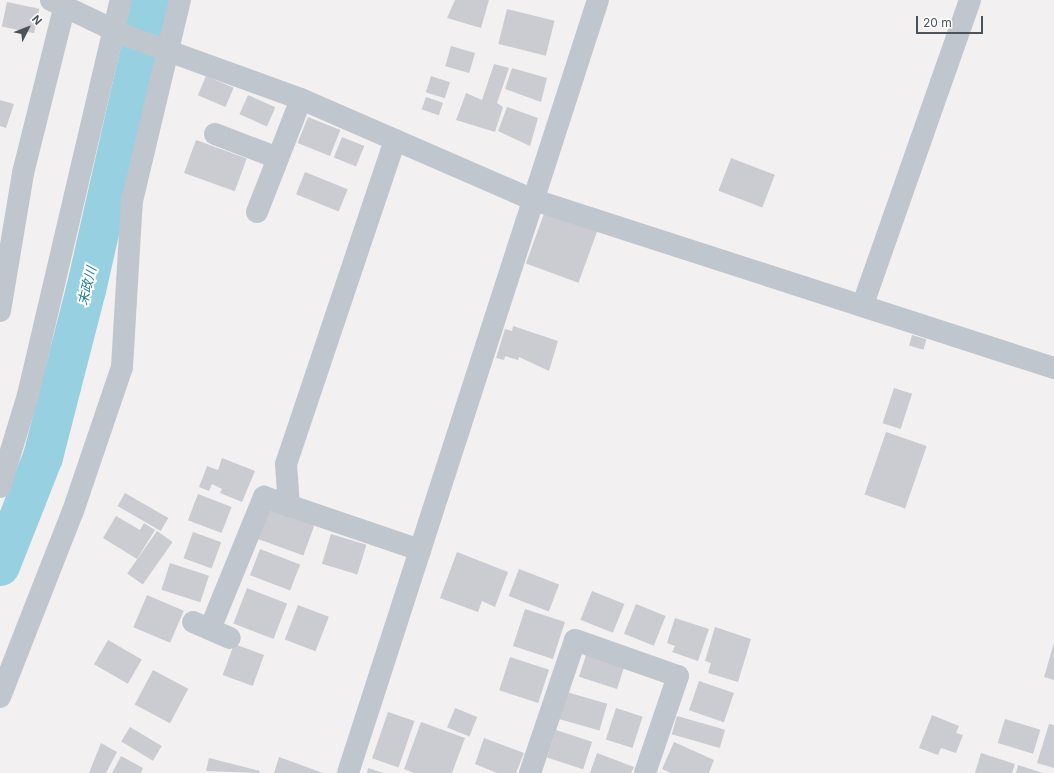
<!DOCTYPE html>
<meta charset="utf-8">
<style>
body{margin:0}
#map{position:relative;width:1054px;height:773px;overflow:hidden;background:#f2f0f0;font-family:Inter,"Noto Sans JP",sans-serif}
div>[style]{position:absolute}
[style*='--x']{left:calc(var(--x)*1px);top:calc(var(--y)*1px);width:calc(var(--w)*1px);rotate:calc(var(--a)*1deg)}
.river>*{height:40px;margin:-20px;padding:0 20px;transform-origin:20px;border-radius:20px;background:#96d0e1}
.building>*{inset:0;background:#cbccd1;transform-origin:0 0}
.street>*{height:22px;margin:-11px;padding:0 11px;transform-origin:11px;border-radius:11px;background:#c0c6cd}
span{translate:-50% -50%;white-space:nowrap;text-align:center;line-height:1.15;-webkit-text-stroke:4px #fff;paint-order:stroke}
.water-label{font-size:13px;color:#1e7e99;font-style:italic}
.north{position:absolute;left:8px;top:8px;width:40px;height:40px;-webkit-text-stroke:3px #fff;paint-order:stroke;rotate:48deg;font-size:11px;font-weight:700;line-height:16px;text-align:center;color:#4a525b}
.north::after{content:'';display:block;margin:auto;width:14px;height:18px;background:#4a525b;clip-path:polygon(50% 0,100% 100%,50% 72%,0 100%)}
.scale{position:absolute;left:916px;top:16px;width:67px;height:18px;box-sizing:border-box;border:2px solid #4a525b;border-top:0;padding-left:5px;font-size:12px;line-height:14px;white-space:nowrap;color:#4a525b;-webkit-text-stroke:3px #fff;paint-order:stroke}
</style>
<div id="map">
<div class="river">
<div style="--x:0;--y:566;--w:117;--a:-68.5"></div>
<div style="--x:43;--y:457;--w:172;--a:-75.6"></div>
<div style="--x:86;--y:290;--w:297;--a:-77.2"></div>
</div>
<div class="building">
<div style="clip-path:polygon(455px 0,489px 0,481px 28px,447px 18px)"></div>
<div style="left:7px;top:2px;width:33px;height:25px;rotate:12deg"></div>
<div style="left:507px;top:9px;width:49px;height:36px;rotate:14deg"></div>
<div style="left:451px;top:46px;width:25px;height:21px;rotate:16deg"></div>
<div style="clip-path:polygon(494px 64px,509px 68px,497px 103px,503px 107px,495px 132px,456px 120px,466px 93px,482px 100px)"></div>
<div style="clip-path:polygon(512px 68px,547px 78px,541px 102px,505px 89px)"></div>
<div style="left:206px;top:76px;width:30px;height:21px;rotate:23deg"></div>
<div style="left:431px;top:76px;width:20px;height:17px;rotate:18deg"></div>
<div style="left:248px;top:95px;width:30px;height:21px;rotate:24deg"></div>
<div style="left:426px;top:97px;width:18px;height:13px;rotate:19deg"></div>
<div style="clip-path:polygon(0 100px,14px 104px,6px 128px,0 126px)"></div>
<div style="clip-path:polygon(507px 107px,538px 118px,530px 146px,498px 131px)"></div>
<div style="left:308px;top:117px;width:35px;height:28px;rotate:22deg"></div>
<div style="left:342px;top:137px;width:24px;height:22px;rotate:22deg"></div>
<div style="left:196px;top:140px;width:54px;height:35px;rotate:20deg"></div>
<div style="left:731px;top:158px;width:47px;height:35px;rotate:21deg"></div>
<div style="left:305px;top:172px;width:46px;height:24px;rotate:22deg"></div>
<div style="left:545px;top:211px;width:56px;height:56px;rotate:20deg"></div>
<div style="clip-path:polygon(513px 326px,558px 341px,549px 371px,519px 357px,518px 360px,505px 356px,504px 360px,496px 358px,505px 329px,512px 331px)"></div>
<div style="left:912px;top:335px;width:15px;height:11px;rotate:16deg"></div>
<div style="left:894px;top:388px;width:19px;height:37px;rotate:18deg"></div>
<div style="left:886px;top:432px;width:43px;height:66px;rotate:19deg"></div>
<div style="clip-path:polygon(222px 458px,255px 471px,242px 502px,220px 493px,222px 489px,212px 484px,209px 491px,199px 487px,207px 466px,218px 470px)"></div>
<div style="left:125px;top:493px;width:50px;height:15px;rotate:30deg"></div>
<div style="left:198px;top:494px;width:36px;height:28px;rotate:21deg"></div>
<div style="left:270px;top:504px;width:49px;height:37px;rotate:20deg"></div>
<div style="clip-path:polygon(116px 516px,140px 530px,144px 523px,155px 530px,137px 559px,103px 538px)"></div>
<div style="left:157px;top:531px;width:19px;height:52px;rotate:35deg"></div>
<div style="left:193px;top:532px;width:30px;height:28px;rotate:20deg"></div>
<div style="left:331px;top:534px;width:37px;height:31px;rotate:17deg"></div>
<div style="left:260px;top:549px;width:43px;height:28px;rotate:21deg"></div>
<div style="clip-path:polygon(457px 552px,508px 572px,495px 607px,482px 601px,478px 612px,440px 598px)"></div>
<div style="left:170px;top:563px;width:41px;height:28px;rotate:18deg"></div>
<div style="left:519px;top:569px;width:43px;height:29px;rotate:21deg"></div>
<div style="left:247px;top:588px;width:43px;height:38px;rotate:21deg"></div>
<div style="left:592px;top:591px;width:35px;height:31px;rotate:22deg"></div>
<div style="left:147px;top:595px;width:40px;height:35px;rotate:23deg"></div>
<div style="left:636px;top:604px;width:32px;height:32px;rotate:22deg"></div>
<div style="left:298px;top:605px;width:33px;height:37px;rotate:21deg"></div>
<div style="left:525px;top:609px;width:42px;height:39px;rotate:18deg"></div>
<div style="clip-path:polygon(675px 618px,709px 629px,698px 661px,672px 652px,675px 646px,667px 643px)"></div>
<div style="clip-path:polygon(715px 627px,751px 639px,738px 682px,708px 673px,711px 663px,705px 661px)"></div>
<div style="left:108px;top:640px;width:39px;height:28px;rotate:30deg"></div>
<div style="clip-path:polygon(1054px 643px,1054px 680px,1044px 677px)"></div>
<div style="left:234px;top:644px;width:32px;height:33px;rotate:20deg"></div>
<div style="left:587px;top:652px;width:40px;height:26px;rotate:18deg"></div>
<div style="left:510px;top:657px;width:41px;height:35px;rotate:18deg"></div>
<div style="left:153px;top:670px;width:40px;height:39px;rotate:28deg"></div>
<div style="left:699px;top:681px;width:37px;height:31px;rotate:19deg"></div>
<div style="left:563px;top:691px;width:46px;height:28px;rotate:16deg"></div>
<div style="left:455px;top:708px;width:24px;height:21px;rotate:22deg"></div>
<div style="left:616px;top:708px;width:28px;height:33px;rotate:18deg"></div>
<div style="left:388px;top:712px;width:28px;height:49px;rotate:19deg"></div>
<div style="clip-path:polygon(932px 715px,959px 726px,956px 733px,963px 735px,956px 753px,941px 748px,938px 755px,919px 748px)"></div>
<div style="left:677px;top:716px;width:50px;height:19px;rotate:16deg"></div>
<div style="left:1005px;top:719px;width:37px;height:25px;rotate:17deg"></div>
<div style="clip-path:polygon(421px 722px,465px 738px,452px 773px,414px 773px,404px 769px)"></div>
<div style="clip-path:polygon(1049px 724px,1054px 725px,1054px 768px,1037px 763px)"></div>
<div style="left:130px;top:727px;width:37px;height:17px;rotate:31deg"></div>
<div style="left:556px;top:730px;width:38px;height:29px;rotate:18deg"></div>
<div style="clip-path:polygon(484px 738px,524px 753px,516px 773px,497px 773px,475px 764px)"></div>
<div style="clip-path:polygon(674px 742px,714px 760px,709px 773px,671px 773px,662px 769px)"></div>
<div style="clip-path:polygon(101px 743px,117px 752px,106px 773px,89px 773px)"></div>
<div style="clip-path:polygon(597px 753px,634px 767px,631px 773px,590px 773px)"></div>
<div style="clip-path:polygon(981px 753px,1015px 764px,1012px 773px,975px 773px)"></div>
<div style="clip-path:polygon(121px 756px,143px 768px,141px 773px,112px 773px)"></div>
<div style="clip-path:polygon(279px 757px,323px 773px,274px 773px)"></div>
<div style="clip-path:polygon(209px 758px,260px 771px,259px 773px,206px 771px)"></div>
<div style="clip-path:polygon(1018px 765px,1043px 773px,1016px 773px)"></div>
<div style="clip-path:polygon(368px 768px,384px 773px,367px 773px)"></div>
</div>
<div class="street">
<div style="--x:51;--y:0;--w:81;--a:25.6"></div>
<div style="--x:124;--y:35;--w:188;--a:19.9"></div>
<div style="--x:301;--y:99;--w:251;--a:23.5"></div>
<div style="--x:531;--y:199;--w:550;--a:17.91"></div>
<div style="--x:215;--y:134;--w:67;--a:20.9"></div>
<div style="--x:257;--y:212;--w:121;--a:-68.7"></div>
<div style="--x:863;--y:304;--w:322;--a:-70.6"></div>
<div style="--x:0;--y:311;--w:140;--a:-80.5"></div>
<div style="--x:23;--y:173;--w:169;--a:-76"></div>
<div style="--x:0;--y:487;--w:96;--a:-73.1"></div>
<div style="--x:28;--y:395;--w:406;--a:-76.8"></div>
<div style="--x:289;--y:506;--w:42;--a:-94.1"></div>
<div style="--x:286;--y:464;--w:342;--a:-71.4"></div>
<div style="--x:193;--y:622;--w:40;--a:23.4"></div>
<div style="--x:210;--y:629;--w:143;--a:-67.8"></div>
<div style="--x:264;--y:497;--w:165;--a:18.8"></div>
<div style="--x:0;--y:697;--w:200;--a:-68.6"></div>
<div style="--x:73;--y:511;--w:152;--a:-71.2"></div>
<div style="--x:122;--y:367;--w:166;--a:-86.6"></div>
<div style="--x:132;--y:201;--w:207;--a:-76.6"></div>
<div style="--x:348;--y:773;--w:812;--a:-72.08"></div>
<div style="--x:530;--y:773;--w:140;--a:-71.3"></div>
<div style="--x:575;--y:640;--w:109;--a:19.3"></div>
<div style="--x:678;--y:676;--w:102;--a:108.8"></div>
</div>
<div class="water-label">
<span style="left:87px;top:286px;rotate:-76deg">末政川</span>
</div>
<div class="north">N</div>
<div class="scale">20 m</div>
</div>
